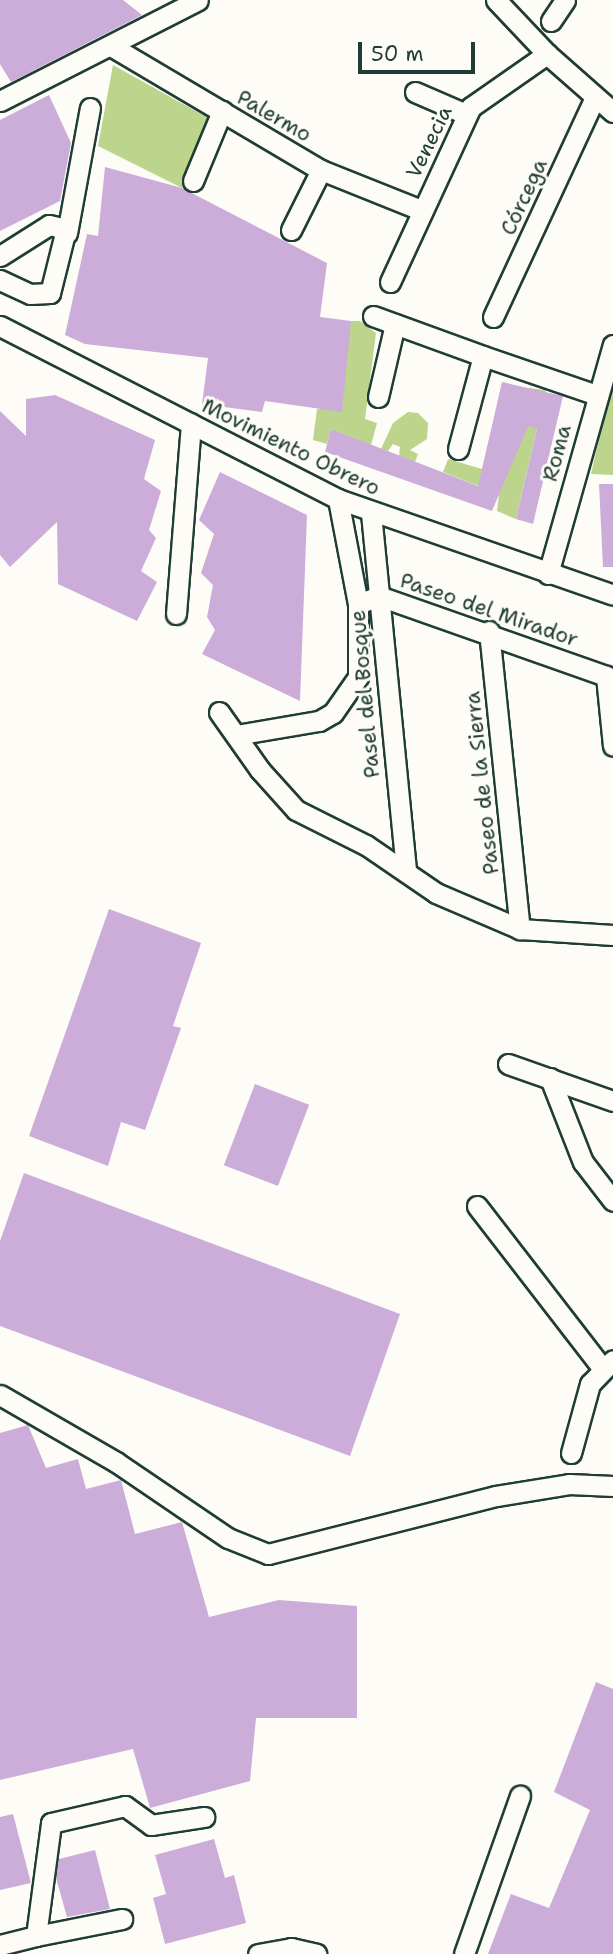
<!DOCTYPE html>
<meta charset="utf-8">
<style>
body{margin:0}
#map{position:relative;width:613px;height:1954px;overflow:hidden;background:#fdfcf7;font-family:"Shantell Sans",sans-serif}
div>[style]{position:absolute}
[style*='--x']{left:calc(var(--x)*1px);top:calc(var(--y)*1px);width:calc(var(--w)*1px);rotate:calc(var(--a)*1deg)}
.green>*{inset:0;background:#bcd48b}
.building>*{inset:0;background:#ccadda;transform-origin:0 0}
.roads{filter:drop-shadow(2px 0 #1f3d34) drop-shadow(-2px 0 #1f3d34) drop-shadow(0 2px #1f3d34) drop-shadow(0 -2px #1f3d34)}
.minor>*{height:19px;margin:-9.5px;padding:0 9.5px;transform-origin:9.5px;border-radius:9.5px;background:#fdfcf7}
span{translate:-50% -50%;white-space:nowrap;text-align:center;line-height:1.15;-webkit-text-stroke:6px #fdfcf7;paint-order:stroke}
.street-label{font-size:21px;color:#1f3d34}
.scale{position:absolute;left:358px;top:42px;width:117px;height:32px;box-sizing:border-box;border:4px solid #1f3d34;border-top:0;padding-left:9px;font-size:21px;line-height:24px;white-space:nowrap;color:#1f3d34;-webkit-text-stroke:5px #fdfcf7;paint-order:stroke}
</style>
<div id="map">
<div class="green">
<div style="clip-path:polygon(113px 65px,208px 118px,182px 188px,98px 146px)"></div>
<div style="clip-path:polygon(351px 321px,360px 321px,376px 333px,365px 419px,377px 423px,371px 445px,331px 429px,327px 444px,313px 440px,317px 409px,324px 409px)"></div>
<div style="clip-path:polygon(613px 378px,613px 475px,591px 474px)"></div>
<div style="clip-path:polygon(529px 388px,546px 390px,516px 519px,497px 511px,499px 494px,443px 472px,448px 459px,482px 469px)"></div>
<div style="clip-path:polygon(408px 412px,418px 413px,428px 423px,427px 439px,410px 450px,418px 454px,415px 462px,399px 456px,400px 447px,393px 444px,388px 451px,381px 449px,393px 423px)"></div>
</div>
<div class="building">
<div style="clip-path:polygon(0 0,123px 0,142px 15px,11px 82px,0 64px)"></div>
<div style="clip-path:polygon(49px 95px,71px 143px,60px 201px,0 231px,0 120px)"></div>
<div style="clip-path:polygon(105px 167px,182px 188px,327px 263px,320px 317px,351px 321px,342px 412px,265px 401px,262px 412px,202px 404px,208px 358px,85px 344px,65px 335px,87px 234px,98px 236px)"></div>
<div style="clip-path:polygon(502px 382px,563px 396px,533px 524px,516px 519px,537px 429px,528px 426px,492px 511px,325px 452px,331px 429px,478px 486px)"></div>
<div style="clip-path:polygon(55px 395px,155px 440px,144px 479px,161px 491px,149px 530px,156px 538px,141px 571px,157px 582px,137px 621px,58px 584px,57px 522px,10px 567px,0 555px,0 411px,26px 436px,26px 399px)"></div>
<div style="clip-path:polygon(220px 472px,307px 515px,300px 701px,202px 654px,215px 630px,207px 617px,213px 585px,201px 573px,214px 534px,199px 520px)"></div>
<div style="clip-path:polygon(599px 484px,613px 484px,613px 567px,603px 567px)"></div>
<div style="clip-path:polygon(109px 909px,201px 943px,173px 1026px,181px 1028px,145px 1130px,121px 1122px,108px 1166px,29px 1136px)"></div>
<div style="left:255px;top:1084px;width:58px;height:87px;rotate:21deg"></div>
<div style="clip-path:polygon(24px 1173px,400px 1314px,350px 1456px,0 1326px,0 1241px)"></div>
<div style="clip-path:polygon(28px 1425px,46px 1468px,78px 1459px,86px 1489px,121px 1480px,135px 1534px,182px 1522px,209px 1617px,279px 1600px,357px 1606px,357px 1718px,256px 1718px,250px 1781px,150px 1808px,133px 1749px,0 1780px,0 1433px)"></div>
<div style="clip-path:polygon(596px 1682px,613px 1689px,613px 1954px,488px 1954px,511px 1894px,549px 1908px,590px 1810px,554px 1792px)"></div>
<div style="clip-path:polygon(13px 1814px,31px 1883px,0 1890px,0 1817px)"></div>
<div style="clip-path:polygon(214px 1839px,225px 1878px,234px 1875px,246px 1923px,165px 1944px,153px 1898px,166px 1894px,155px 1855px)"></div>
<div style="clip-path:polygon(95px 1850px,110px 1909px,67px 1917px,56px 1878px,59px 1859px)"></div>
</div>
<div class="roads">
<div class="minor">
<div style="--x:496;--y:0;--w:74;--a:46.6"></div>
<div style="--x:547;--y:54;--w:88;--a:41.3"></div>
<div style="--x:551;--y:21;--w:25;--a:-56"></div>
<div style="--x:111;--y:46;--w:244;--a:30.6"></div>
<div style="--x:321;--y:170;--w:108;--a:21.8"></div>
<div style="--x:415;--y:92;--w:56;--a:23.3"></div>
<div style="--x:0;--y:101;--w:222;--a:-27"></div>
<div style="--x:193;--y:181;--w:76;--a:-67.5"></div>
<div style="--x:291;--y:230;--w:67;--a:-63.4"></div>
<div style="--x:67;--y:233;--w:127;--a:-79.6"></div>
<div style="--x:0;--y:256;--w:58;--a:-32.3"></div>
<div style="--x:49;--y:225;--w:17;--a:13"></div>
<div style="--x:66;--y:229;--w:66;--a:104"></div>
<div style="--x:50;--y:293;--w:20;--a:177"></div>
<div style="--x:30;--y:294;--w:33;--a:-155"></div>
<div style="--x:390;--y:282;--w:193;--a:-65.2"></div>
<div style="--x:471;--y:107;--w:93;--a:-34.9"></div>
<div style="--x:373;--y:316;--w:117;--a:20"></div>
<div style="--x:493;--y:317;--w:242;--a:-65.1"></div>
<div style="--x:0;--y:326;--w:380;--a:27.1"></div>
<div style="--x:338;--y:499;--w:291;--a:19.2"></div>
<div style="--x:378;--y:397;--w:75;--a:-76.9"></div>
<div style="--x:458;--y:449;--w:96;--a:-75"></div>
<div style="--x:483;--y:356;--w:120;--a:18.9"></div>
<div style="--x:371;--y:513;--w:361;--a:84.4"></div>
<div style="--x:548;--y:574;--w:238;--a:-74.2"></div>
<div style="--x:358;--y:604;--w:22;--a:-21"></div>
<div style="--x:379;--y:596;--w:241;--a:19.4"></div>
<div style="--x:606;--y:676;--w:70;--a:84.3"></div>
<div style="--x:176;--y:614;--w:191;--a:-85.5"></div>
<div style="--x:489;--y:631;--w:300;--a:84.1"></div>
<div style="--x:219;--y:712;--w:71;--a:54.7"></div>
<div style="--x:260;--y:770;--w:54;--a:48"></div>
<div style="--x:296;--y:810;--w:78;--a:26.6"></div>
<div style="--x:366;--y:845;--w:85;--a:34.4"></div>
<div style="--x:436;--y:893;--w:91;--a:23.2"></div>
<div style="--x:520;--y:929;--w:93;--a:3.7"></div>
<div style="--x:236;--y:735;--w:84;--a:-9.6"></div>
<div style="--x:319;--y:721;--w:16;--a:-30"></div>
<div style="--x:333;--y:713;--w:44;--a:-55.2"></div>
<div style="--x:358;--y:677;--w:73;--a:-90"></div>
<div style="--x:358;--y:604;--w:107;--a:-100.8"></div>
<div style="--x:508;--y:1064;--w:111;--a:19.4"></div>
<div style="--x:550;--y:1078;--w:90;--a:68.6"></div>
<div style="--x:583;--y:1162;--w:49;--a:52.4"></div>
<div style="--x:477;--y:1206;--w:205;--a:52.3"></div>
<div style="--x:0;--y:1395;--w:134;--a:30"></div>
<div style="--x:116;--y:1462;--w:135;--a:34.2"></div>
<div style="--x:228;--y:1538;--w:43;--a:21.8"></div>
<div style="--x:268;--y:1554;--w:235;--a:-14.3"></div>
<div style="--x:496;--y:1496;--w:74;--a:-9.3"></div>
<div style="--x:569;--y:1484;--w:44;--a:2.6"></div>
<div style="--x:571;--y:1453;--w:72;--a:-74.6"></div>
<div style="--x:590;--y:1384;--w:33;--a:-46"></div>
<div style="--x:36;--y:1936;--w:88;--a:-11.2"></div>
<div style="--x:0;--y:1945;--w:37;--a:-14"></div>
<div style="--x:36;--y:1936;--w:114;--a:-82.4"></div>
<div style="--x:51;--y:1823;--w:76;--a:-12.9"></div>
<div style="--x:125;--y:1806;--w:32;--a:36"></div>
<div style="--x:151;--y:1825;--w:54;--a:-8.6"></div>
<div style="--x:258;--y:1954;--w:34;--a:-10"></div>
<div style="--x:291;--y:1948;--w:26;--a:13"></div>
<div style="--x:464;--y:1954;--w:168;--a:-70.5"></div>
</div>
</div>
<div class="street-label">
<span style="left:274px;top:116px;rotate:30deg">Palermo</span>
<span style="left:429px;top:142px;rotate:-64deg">Venecia</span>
<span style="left:524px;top:197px;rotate:-65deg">Córcega</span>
<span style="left:291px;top:447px;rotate:26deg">Movimiento Obrero</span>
<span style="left:557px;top:453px;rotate:-75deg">Roma</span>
<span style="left:489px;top:610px;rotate:19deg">Paseo del Mirador</span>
<span style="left:365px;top:694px;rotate:-95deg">Pasel del Bosque</span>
<span style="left:482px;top:783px;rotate:-96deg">Paseo de la Sierra</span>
</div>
<div class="scale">50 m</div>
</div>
